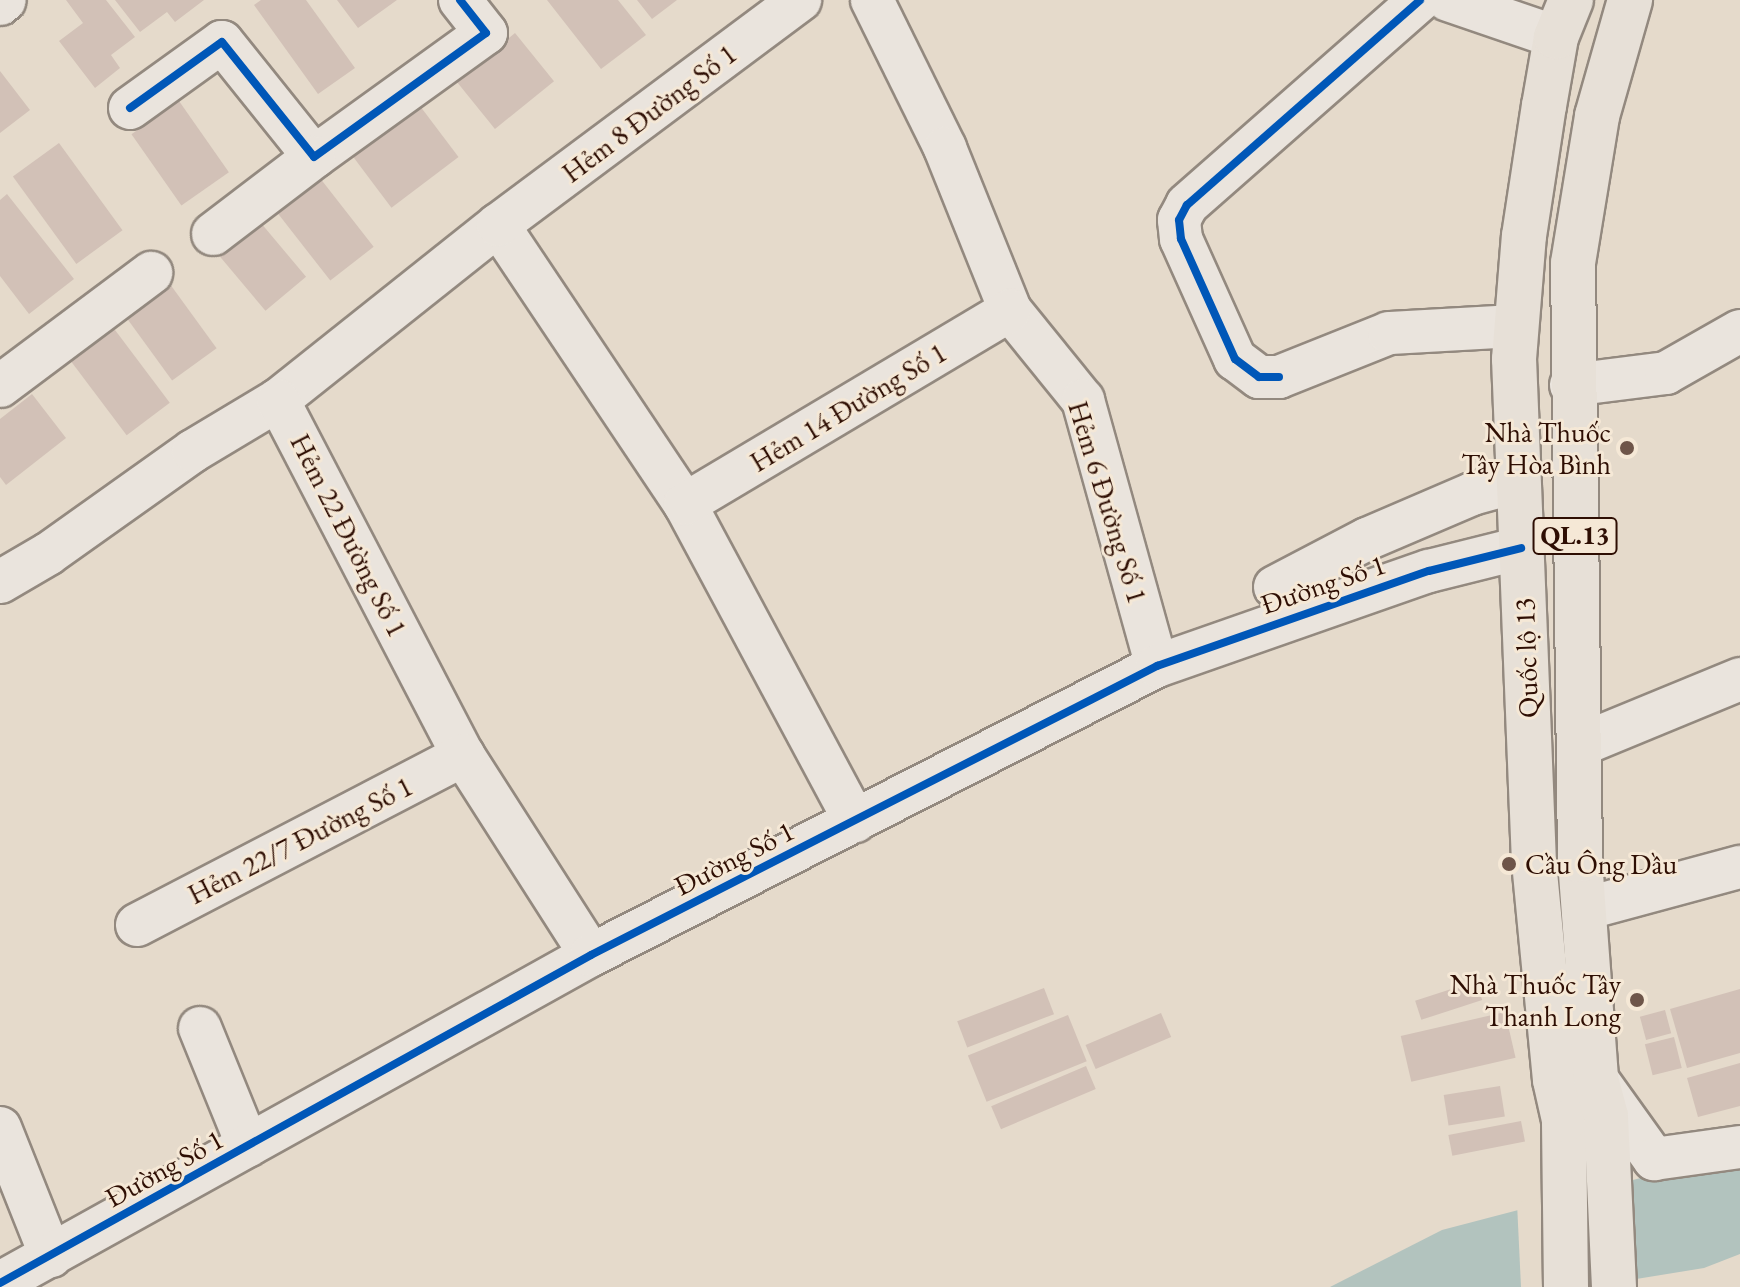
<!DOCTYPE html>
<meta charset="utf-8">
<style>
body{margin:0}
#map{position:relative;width:1740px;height:1287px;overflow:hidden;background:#e5dacb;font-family:"EB Garamond",serif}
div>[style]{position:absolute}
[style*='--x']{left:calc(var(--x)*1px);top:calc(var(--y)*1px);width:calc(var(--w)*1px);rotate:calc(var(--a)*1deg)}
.water>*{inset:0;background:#b2c3be}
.pier>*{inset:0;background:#e5dacb}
.building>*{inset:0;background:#d2c1b7;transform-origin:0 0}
.roads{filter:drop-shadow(2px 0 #93897f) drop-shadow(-2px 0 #93897f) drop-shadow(0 2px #93897f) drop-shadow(0 -2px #93897f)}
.minor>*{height:42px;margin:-21px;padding:0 21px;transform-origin:21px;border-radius:21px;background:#eae4dd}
.highway>*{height:44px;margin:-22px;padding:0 22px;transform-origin:22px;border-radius:22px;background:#e7e0d7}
.cycleway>*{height:8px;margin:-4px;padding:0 4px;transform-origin:4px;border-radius:4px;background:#0057b8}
.dots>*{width:22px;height:22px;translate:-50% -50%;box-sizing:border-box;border:4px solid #f5e8d6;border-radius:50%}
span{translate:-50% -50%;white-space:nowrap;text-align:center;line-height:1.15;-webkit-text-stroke:6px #f5e8d6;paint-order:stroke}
.shield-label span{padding:2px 6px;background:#f5e8d6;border:2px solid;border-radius:6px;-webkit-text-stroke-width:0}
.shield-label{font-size:26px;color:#2e0e03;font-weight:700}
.street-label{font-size:28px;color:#2e0e03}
.poi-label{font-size:28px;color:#2e0e03}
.right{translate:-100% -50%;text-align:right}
.left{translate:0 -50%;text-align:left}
</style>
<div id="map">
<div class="water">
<div style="clip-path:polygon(1740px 1152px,1740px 1254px,1704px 1268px,1587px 1287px,1330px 1287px,1442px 1230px)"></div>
</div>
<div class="pier">
<div style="clip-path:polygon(1626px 1177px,1607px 1287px,1521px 1287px,1517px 1203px)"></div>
</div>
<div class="building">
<div style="clip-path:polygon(66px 0,106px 0,135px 37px,111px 55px,120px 68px,95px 88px,59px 41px,83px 23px)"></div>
<div style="clip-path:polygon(115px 0,204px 0,175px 22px,167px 12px,140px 32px)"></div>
<div style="clip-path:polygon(261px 0,306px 0,355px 68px,318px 94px,254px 5px)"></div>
<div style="clip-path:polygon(337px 0,397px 0,358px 28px)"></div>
<div style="clip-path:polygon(547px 0,618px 0,646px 35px,601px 69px)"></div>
<div style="clip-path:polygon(637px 0,677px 0,652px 19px)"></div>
<div style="left:515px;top:33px;width:62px;height:76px;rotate:51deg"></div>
<div style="clip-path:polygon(0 71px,30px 110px,0 133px)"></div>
<div style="left:179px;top:101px;width:87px;height:58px;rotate:55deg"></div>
<div style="left:420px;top:106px;width:64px;height:84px;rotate:53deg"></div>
<div style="left:59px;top:143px;width:108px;height:57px;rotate:54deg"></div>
<div style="left:309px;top:164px;width:105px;height:55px;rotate:52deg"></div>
<div style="clip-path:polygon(7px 194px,74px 279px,29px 314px,0 276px,0 200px)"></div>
<div style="left:245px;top:204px;width:95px;height:53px;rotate:50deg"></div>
<div style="left:159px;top:269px;width:98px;height:55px;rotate:54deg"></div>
<div style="left:109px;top:322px;width:101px;height:54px;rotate:53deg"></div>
<div style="clip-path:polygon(32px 394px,66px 438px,6px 485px,0 477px,0 419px)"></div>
<div style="left:1476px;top:981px;width:20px;height:64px;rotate:72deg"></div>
<div style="left:1044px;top:988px;width:28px;height:93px;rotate:69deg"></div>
<div style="clip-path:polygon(1740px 989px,1740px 1053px,1687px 1068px,1670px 1009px)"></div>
<div style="left:1665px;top:1010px;width:24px;height:26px;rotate:75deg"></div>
<div style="left:1505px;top:1012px;width:47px;height:107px;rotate:77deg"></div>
<div style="left:1161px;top:1013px;width:26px;height:82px;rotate:67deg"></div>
<div style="left:1068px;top:1015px;width:50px;height:108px;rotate:68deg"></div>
<div style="left:1674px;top:1037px;width:32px;height:30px;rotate:76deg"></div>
<div style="clip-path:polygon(1740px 1063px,1740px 1106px,1698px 1117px,1687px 1078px)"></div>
<div style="left:1086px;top:1066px;width:25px;height:103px;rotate:67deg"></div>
<div style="left:1500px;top:1086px;width:31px;height:57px;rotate:81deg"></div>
<div style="left:1521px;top:1121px;width:21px;height:74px;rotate:79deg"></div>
</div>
<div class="roads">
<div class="minor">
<div style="--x:872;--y:0;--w:165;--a:63.7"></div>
<div style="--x:945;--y:148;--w:175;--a:68.1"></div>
<div style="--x:1010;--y:310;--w:116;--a:51"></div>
<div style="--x:1083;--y:400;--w:276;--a:74.5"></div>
<div style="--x:1420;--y:0;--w:310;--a:138.7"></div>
<div style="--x:1187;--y:205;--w:17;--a:118"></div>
<div style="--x:1179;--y:220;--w:19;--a:84"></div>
<div style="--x:1181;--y:239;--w:132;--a:65.8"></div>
<div style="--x:1235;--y:359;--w:30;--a:37"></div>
<div style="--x:1259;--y:377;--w:20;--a:0"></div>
<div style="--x:1279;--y:377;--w:118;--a:-21.8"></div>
<div style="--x:1389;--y:333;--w:127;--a:-3.2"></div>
<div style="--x:1448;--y:0;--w:114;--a:18.9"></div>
<div style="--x:0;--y:4;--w:6;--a:-39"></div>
<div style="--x:130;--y:108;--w:113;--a:-35.7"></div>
<div style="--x:222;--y:42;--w:147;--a:51.3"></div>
<div style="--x:314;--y:157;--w:212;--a:-35.8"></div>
<div style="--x:486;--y:33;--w:42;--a:-128.2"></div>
<div style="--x:498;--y:225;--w:336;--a:56.2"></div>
<div style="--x:685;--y:504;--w:360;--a:61.8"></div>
<div style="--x:213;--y:234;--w:127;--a:-37.3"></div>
<div style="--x:1571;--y:385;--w:96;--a:-7.2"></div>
<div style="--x:1666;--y:373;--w:85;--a:-29.6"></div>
<div style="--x:0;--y:386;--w:189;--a:-36.8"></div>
<div style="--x:278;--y:400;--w:281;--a:-38.5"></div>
<div style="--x:498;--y:225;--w:377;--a:-36.7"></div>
<div style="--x:685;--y:504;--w:378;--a:-30.8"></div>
<div style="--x:0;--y:582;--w:56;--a:-30.3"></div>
<div style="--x:48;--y:554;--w:178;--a:-35.4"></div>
<div style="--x:193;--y:451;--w:99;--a:-31"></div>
<div style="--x:278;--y:400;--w:400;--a:62.5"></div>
<div style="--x:463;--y:755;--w:237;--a:57.4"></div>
<div style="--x:1275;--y:587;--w:104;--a:-27.6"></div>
<div style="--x:1367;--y:539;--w:114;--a:-23.2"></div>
<div style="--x:1472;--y:494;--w:46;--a:-15.3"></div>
<div style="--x:1580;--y:745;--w:173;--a:-22.4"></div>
<div style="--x:1584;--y:909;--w:162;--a:-15.1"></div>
<div style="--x:137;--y:925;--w:368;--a:-27.5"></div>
<div style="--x:200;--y:1028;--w:127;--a:67.9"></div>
<div style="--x:1596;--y:1078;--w:100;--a:54.4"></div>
<div style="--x:1654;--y:1159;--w:87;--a:-7.9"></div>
<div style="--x:0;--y:1128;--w:138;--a:68.3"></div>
<div style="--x:0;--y:1283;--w:676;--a:-29.03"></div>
<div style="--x:591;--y:955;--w:636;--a:-27.05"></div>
<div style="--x:1157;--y:666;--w:288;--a:-19.3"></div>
<div style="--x:1429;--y:571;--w:95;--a:-14"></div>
</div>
<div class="highway">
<div style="--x:1566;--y:1287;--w:167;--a:-90.7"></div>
<div style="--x:1564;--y:1120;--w:41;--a:-102.7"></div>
<div style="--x:1555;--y:1080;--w:218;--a:-95.5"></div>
<div style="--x:1534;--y:863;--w:504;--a:-92.27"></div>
<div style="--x:1514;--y:359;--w:123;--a:-85.4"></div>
<div style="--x:1524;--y:236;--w:132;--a:-81.3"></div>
<div style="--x:1544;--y:106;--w:70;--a:-80.1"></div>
<div style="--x:1556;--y:37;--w:40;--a:-68"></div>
<div style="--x:1614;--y:1287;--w:171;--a:-92.7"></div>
<div style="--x:1606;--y:1116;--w:39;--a:-105"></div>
<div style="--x:1596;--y:1078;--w:219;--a:-94.2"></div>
<div style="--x:1580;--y:860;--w:597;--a:-90.67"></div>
<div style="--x:1573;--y:263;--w:149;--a:-80.7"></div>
<div style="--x:1597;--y:116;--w:121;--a:-74.1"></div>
</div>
</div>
<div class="cycleway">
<div style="--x:130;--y:108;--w:113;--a:-35.7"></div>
<div style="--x:222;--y:42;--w:147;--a:51.3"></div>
<div style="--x:314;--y:157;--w:212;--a:-35.8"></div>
<div style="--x:486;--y:33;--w:42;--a:-128.2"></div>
<div style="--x:1279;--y:377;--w:20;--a:180"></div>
<div style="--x:1259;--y:377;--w:30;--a:-143"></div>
<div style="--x:1235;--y:359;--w:132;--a:-114.2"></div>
<div style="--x:1181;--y:239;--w:19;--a:-96"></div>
<div style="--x:1179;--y:220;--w:17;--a:-62"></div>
<div style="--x:1187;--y:205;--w:310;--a:-41.3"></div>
<div style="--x:0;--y:1283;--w:676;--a:-29.03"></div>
<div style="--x:591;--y:955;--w:636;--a:-27.05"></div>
<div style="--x:1157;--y:666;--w:288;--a:-19.3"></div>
<div style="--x:1429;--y:571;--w:95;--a:-14"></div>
</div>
<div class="dots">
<div style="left:1627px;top:448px;background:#6e5549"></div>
<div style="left:1509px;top:864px;background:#6e5549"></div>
<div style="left:1637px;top:1000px;background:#6e5549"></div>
</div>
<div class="shield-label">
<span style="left:1575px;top:536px">QL.13</span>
</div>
<div class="street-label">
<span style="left:649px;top:113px;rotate:-37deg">Hẻm 8 Đường Số 1</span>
<span style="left:848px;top:407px;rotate:-31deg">Hẻm 14 Đường Số 1</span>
<span style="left:1108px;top:502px;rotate:73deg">Hẻm 6 Đường Số 1</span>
<span style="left:349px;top:535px;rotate:63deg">Hẻm 22 Đường Số 1</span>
<span style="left:1323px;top:584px;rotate:-19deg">Đường Số 1</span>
<span style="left:1526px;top:658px;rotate:-92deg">Quốc lộ 13</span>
<span style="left:300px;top:840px;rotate:-27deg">Hẻm 22/7 Đường Số 1</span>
<span style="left:734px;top:858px;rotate:-27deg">Đường Số 1</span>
<span style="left:164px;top:1168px;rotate:-29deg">Đường Số 1</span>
</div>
<div class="poi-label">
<span class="right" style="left:1611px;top:448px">Nhà Thuốc<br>Tây Hòa Bình</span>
<span class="left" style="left:1525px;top:864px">Cầu Ông Dầu</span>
<span class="right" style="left:1621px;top:1000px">Nhà Thuốc Tây<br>Thanh Long</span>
</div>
</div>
